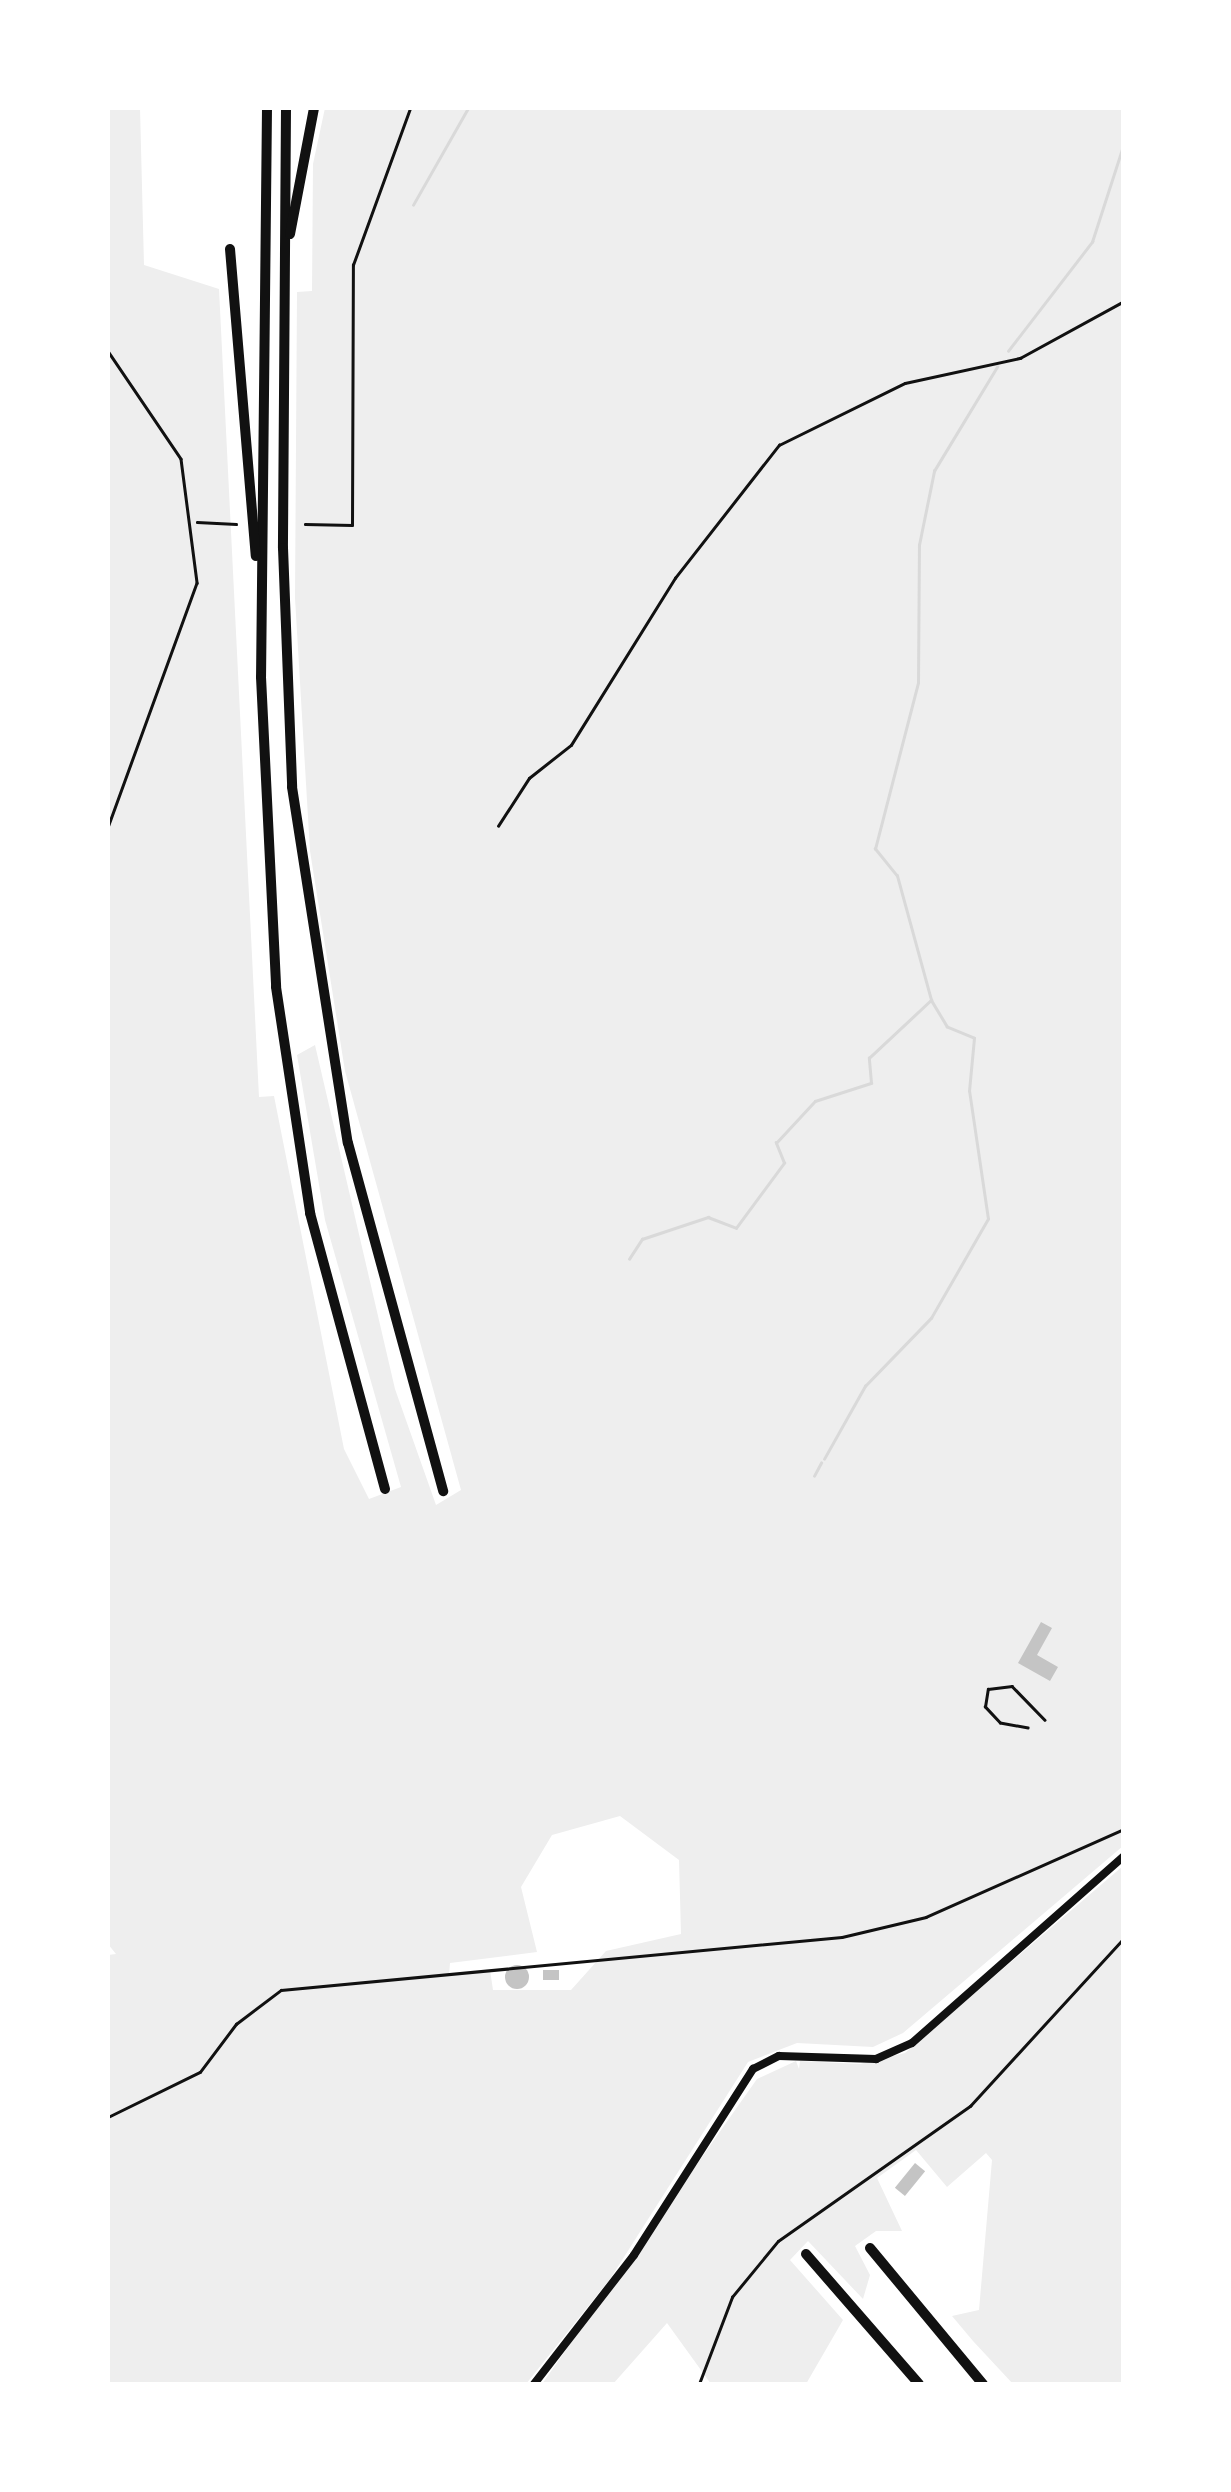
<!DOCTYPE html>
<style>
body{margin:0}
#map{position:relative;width:1231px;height:2492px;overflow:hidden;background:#fff;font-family:"Source Sans 3",sans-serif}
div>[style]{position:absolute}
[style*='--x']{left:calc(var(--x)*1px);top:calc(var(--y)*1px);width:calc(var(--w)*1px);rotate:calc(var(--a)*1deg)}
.green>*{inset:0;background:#eee}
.stream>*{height:2.5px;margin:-1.25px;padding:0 1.25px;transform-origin:1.25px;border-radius:1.25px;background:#d9d9d9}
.building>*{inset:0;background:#c4c4c4;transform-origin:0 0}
.round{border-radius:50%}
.path>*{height:2.5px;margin:-1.25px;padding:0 1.25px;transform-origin:1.25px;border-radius:1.25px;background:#111}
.secondary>*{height:8px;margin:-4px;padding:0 4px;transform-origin:4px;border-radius:4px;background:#111}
.motorway>*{height:10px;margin:-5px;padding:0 5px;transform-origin:5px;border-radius:5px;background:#111}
span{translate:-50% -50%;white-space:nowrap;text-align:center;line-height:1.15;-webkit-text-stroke:9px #fff;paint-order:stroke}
.frame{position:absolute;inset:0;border:110px solid #fff;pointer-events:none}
</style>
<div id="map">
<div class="green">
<div style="clip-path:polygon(evenodd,108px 108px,140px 108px,144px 265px,219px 289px,259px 1097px,274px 1096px,344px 1449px,369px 1499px,401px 1487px,325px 1220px,297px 1055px,315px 1045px,395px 1389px,436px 1505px,461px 1490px,345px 1071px,310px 851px,295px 598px,297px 292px,312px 291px,313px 164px,325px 108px,1123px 108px,1123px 1846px,903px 2033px,873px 2047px,797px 2043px,748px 2062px,610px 2279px,526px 2384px,108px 2384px,108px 1955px,116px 1954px,108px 1944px,108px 108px,620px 1816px,679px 1860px,681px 1934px,606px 1951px,571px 1990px,493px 1990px,490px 1970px,449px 1975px,450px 1963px,537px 1952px,521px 1887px,552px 1835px,620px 1816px)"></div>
<div style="clip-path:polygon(1123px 1866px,1123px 2384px,1013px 2384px,973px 2341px,952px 2316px,979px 2310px,992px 2160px,986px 2153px,947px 2187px,916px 2150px,877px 2178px,902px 2231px,876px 2231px,855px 2246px,870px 2275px,863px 2299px,808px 2241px,790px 2260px,843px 2320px,806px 2384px,711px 2384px,667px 2323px,613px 2384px,542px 2384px,757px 2079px,796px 2061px,799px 2069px,800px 2061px,860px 2064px,905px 2053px)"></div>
</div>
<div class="stream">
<div style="--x:413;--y:205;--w:112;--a:-60.4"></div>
<div style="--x:1008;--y:351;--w:138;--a:-52.4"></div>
<div style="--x:1092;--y:242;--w:104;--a:-72.1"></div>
<div style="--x:629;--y:1259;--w:24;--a:-57"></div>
<div style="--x:642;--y:1239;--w:70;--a:-18.4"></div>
<div style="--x:708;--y:1217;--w:30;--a:21"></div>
<div style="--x:736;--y:1228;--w:81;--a:-53.6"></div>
<div style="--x:784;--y:1163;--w:22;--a:-112"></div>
<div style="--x:776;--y:1143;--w:57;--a:-47.1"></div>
<div style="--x:815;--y:1101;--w:59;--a:-17.8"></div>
<div style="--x:871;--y:1083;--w:25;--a:-95"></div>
<div style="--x:869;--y:1058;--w:85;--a:-43.1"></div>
<div style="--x:824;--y:1459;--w:84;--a:-60.7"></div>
<div style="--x:865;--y:1386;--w:95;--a:-45.9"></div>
<div style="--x:931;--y:1318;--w:114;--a:-60.1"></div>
<div style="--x:988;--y:1219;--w:129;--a:-98.4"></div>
<div style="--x:969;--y:1091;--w:53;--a:-84.6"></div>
<div style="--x:974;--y:1038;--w:29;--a:-158"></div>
<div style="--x:947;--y:1027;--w:31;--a:-121"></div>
<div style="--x:931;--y:1000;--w:129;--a:-105.3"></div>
<div style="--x:897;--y:876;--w:35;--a:-129"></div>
<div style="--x:875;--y:849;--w:171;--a:-75.5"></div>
<div style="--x:918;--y:683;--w:138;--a:-89.6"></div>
<div style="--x:919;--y:545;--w:76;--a:-78.5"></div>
<div style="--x:934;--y:471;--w:122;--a:-58.8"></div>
<div style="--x:814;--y:1476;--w:15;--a:-62"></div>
</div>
<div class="building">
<div style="clip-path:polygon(1041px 1622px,1052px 1628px,1037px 1655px,1058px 1667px,1050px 1681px,1018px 1663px)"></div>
<div class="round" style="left:505px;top:1965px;width:24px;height:24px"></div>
<div style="left:559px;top:1970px;width:10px;height:16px;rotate:90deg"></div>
<div style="left:915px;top:2163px;width:13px;height:32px;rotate:39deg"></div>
</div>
<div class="path">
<div style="--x:108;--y:351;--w:130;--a:55.9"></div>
<div style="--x:181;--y:459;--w:125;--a:82.6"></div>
<div style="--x:197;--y:583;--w:261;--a:110"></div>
<div style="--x:197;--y:522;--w:39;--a:3"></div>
<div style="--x:305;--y:524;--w:47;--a:1.2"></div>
<div style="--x:352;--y:525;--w:260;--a:-89.8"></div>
<div style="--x:353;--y:265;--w:167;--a:-70"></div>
<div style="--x:498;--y:826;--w:57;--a:-57.1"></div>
<div style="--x:529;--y:778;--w:53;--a:-38.2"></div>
<div style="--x:571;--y:745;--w:197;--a:-58.1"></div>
<div style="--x:675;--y:578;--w:169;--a:-52"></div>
<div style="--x:779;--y:445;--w:140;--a:-26.2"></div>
<div style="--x:905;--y:383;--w:118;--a:-12.3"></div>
<div style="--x:1020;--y:358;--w:119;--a:-28.7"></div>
<div style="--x:1028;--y:1728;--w:28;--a:-170"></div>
<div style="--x:1000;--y:1723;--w:22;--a:-133"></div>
<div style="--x:985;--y:1707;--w:18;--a:-81"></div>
<div style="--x:988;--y:1689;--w:24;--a:-7"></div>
<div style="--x:1012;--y:1686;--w:47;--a:45.9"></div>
<div style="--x:108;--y:2117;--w:102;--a:-26.1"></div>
<div style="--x:200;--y:2072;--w:60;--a:-53.1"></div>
<div style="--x:236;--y:2024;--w:56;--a:-37.1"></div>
<div style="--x:281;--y:1990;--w:563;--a:-5.4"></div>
<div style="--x:842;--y:1937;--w:86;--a:-13.4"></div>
<div style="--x:926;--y:1917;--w:217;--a:-24"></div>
<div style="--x:699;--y:2384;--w:93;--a:-69.2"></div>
<div style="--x:732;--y:2297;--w:72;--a:-50.6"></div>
<div style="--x:778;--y:2241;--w:235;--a:-35.1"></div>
<div style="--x:970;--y:2106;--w:228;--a:-47.5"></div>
</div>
<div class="secondary">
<div style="--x:534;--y:2384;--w:163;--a:-52.2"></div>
<div style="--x:634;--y:2255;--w:221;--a:-57.4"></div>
<div style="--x:753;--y:2069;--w:29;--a:-27"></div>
<div style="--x:779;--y:2056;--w:97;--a:1.8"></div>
<div style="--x:876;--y:2059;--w:39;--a:-24"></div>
<div style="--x:912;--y:2043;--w:283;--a:-41.4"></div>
</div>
<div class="motorway">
<div style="--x:267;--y:108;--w:569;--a:90.6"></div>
<div style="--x:261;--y:677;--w:310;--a:87.2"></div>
<div style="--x:276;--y:987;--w:229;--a:81.4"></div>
<div style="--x:310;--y:1213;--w:286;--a:74.8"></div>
<div style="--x:286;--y:108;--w:440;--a:90.4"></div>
<div style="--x:283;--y:548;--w:239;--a:87.8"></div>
<div style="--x:292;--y:787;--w:360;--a:81.1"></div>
<div style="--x:348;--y:1143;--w:361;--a:74.7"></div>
<div style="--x:290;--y:234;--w:128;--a:-79.2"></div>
<div style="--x:230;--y:249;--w:308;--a:85.2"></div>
<div style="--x:870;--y:2248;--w:177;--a:50.3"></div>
<div style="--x:806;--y:2254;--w:172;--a:49"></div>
</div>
<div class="frame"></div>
</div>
